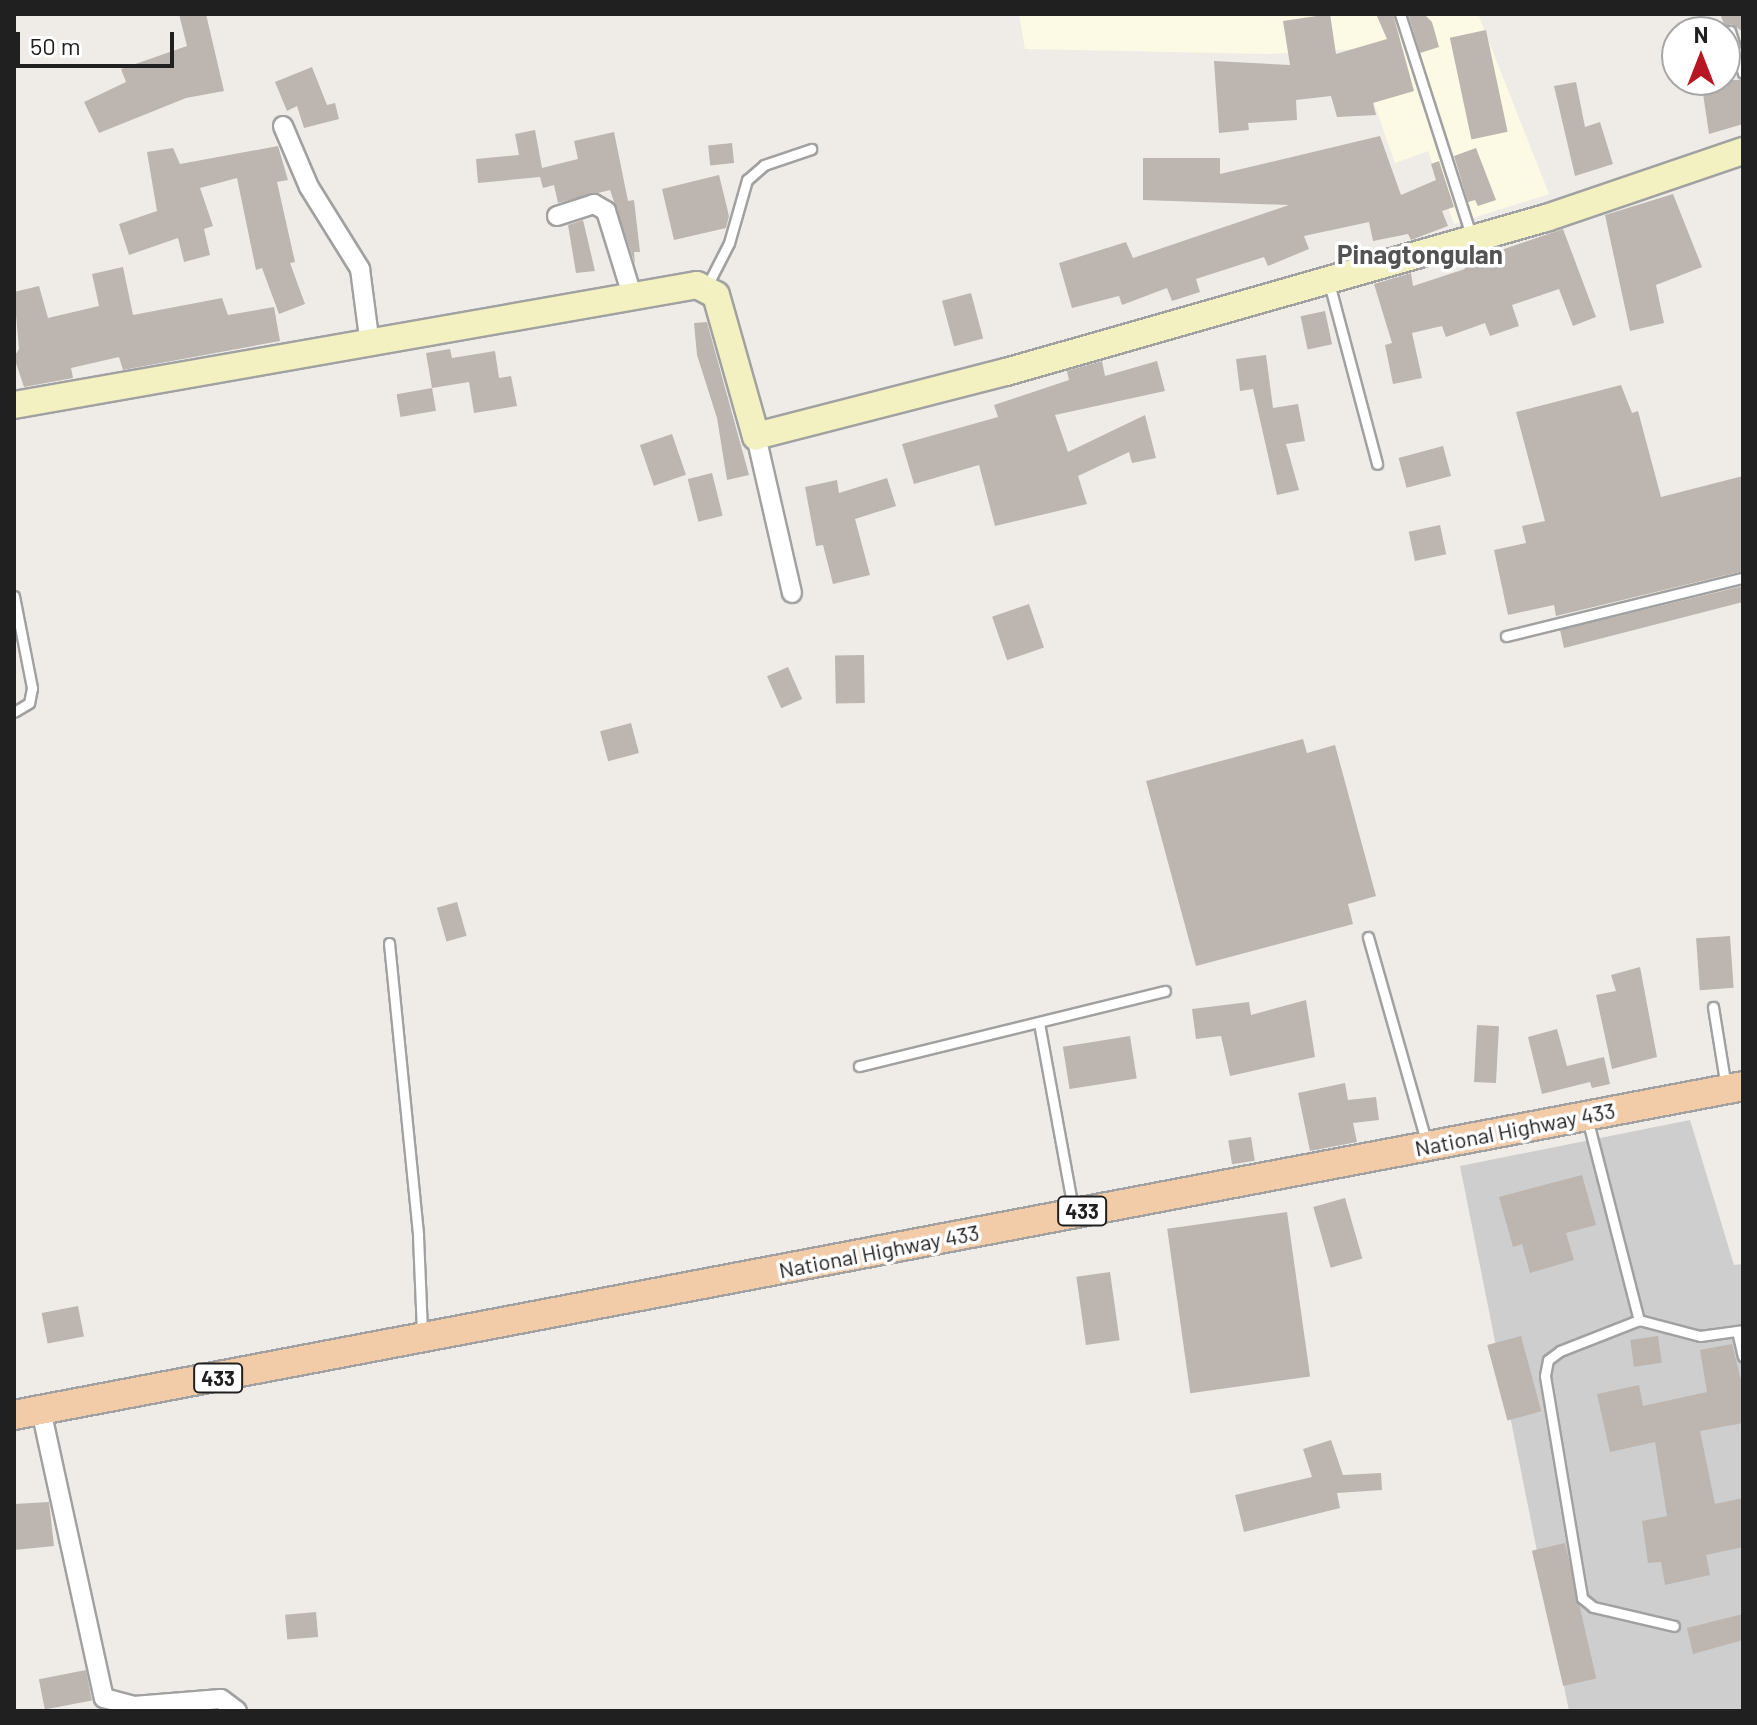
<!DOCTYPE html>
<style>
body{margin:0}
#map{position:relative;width:1757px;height:1725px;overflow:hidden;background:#efece7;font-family:Barlow,sans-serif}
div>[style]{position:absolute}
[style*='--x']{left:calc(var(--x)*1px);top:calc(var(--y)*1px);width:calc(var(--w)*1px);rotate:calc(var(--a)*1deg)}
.education>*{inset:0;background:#fcfae4}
.religious>*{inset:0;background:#cecece}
.building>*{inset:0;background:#bcb5b0;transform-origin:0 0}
.roads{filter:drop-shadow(2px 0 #a1a1a1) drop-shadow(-2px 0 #a1a1a1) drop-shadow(0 2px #a1a1a1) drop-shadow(0 -2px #a1a1a1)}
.lane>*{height:9px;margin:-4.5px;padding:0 4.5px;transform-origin:4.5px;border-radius:4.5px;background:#fff}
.street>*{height:18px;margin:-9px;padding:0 9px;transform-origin:9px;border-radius:9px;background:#fff}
.secondary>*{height:26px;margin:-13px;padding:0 13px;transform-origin:13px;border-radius:13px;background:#f3f1c2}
.primary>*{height:28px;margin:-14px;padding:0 14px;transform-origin:14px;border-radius:14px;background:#f2cca9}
span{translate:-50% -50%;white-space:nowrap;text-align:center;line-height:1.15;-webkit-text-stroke:7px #fff;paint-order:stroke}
.shield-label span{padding:2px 6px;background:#fff;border:2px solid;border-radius:6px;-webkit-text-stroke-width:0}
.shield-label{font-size:20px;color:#202020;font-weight:700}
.street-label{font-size:22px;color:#202020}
.quarter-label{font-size:26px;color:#535353;font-weight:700}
.frame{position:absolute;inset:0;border:16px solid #202020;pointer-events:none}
.north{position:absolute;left:1661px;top:16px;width:80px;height:80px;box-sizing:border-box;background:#fff;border:2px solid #a6a6a6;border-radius:50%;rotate:0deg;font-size:22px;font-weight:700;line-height:32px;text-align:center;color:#202020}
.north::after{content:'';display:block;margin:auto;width:28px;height:36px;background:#b91624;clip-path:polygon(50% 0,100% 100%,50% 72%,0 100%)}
.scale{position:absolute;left:16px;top:32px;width:158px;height:36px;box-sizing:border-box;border:4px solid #202020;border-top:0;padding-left:10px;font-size:24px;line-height:28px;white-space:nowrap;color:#202020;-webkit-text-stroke:6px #fff;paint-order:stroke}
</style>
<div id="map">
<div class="education">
<div style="clip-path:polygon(1019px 14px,1478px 14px,1549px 194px,1454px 224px,1428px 151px,1395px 163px,1355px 49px,1269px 54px,1025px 49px)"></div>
</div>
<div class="religious">
<div style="clip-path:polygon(1690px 1120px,1734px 1265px,1743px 1264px,1743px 1711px,1569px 1711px,1460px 1166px)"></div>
</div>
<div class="building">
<div style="clip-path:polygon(179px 14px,206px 14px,224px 91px,186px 98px,99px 133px,84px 102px,126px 82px,121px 69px,187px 46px)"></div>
<div style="clip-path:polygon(1330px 14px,1336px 54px,1387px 39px,1376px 14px,1393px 14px,1414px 91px,1373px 103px,1376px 115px,1337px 117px,1331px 96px,1296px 100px,1297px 120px,1248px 123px,1249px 130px,1219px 133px,1214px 61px,1290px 65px,1283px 21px)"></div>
<div style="clip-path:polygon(1408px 14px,1424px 14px,1432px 22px,1439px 47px,1420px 53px)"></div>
<div style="clip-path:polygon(1720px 14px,1743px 14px,1743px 32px,1732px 24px,1725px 26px)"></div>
<div style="left:1486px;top:30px;width:104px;height:37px;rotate:78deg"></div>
<div style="clip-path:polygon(312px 67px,327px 105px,335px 103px,339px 119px,304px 128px,297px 106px,287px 111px,275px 82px)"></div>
<div style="clip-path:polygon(1701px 80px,1743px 80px,1743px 124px,1709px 134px)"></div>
<div style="clip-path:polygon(1576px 82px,1585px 127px,1600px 122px,1613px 164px,1575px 176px,1554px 86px)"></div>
<div style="clip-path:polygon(535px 130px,542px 168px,578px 159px,574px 141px,614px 132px,628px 201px,634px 200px,640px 252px,634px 252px,635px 264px,610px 190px,558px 203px,554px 185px,543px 188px,540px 177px,478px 183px,476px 159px,519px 155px,515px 134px)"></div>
<div style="clip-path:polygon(1380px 136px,1401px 195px,1436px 180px,1431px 164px,1439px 161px,1454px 207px,1442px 211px,1448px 226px,1411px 240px,1408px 234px,1373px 241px,1369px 222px,1304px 236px,1309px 249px,1268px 266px,1264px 257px,1196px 279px,1200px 292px,1172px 301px,1167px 288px,1122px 305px,1119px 296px,1072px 308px,1059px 263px,1126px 242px,1133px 258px,1289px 205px,1143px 200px,1143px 158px,1220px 158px,1220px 174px)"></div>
<div style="left:732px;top:143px;width:20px;height:24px;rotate:84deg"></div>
<div style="clip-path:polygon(278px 146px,288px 180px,277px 182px,295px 262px,290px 263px,305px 304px,279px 314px,262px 268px,256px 270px,237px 178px,200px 188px,213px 226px,204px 229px,210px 255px,184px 262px,178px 238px,129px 255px,119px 224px,157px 211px,147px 152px,173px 148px,180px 164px)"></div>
<div style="clip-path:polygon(1476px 148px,1496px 200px,1478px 206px,1475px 200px,1468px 202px,1454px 156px)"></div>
<div style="clip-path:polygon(719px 175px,729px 216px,726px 228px,674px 240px,662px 189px)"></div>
<div style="clip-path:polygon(1673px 194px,1702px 267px,1656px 285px,1664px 323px,1630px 331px,1605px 215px)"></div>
<div style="clip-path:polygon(583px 220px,595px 271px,576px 273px,568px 225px)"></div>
<div style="clip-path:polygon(1563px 229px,1596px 317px,1573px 326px,1559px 289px,1512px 305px,1519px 326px,1490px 336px,1485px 323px,1446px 337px,1442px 326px,1412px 333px,1422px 378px,1393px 384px,1385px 345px,1392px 343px,1374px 284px,1411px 273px,1413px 286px,1465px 269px,1463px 263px)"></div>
<div style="clip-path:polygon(123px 267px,133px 315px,222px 298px,228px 315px,274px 307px,280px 341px,123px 370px,119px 357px,71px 368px,73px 378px,24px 387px,14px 357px,19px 349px,14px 292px,39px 286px,48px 318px,99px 306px,92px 274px)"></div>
<div style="left:971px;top:293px;width:47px;height:30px;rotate:75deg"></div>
<div style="left:1325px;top:311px;width:34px;height:25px;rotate:78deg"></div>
<div style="clip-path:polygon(707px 322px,749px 475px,727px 480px,717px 418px,697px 355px,694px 323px)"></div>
<div style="clip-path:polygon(450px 349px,452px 358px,495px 351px,499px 378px,511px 376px,517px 406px,474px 413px,469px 382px,432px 388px,426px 353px)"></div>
<div style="clip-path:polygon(1266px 355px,1273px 408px,1298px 404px,1305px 441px,1286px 444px,1299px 490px,1277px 495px,1253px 389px,1240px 391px,1236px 359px)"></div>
<div style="clip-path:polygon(1102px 361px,1105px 376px,1157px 361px,1165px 391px,1055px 415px,1068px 452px,1145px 415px,1156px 458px,1132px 463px,1129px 452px,1078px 476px,1087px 504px,995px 526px,979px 465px,914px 484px,902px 444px,998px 417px,994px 405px,1069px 380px,1067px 371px)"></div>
<div style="clip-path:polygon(1621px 385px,1632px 413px,1638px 411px,1661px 497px,1743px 476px,1743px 571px,1556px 616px,1554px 605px,1508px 615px,1494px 550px,1526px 543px,1522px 526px,1545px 521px,1516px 412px)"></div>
<div style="left:432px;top:388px;width:23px;height:36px;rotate:80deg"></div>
<div style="left:672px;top:434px;width:43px;height:34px;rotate:71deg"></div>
<div style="left:1443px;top:446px;width:31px;height:46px;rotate:75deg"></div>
<div style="left:712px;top:473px;width:44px;height:25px;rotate:76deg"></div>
<div style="clip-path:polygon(887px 478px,896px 506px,855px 519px,870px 575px,833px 584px,823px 545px,816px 546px,805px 487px,837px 480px,839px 493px)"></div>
<div style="left:1440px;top:525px;width:30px;height:32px;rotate:78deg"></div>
<div style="clip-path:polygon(1743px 586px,1743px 602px,1564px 648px,1560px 630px)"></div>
<div style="left:1029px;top:604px;width:46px;height:39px;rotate:71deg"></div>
<div style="left:864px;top:655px;width:48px;height:29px;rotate:89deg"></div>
<div style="left:788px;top:667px;width:35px;height:23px;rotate:66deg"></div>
<div style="left:631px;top:723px;width:31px;height:32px;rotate:75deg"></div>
<div style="clip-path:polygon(1303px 739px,1307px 753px,1335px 745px,1376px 896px,1348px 904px,1353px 924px,1196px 966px,1146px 781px)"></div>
<div style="left:457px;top:902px;width:35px;height:21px;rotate:74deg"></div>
<div style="left:1730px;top:936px;width:52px;height:34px;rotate:86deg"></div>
<div style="clip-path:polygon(1640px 967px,1657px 1057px,1612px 1069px,1596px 995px,1616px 991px,1611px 975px)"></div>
<div style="clip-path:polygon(1306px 1000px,1315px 1057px,1230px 1076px,1221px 1036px,1196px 1039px,1192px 1009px,1249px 1002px,1251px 1015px)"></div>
<div style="left:1477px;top:1025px;width:22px;height:57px;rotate:3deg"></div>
<div style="clip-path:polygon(1557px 1029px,1567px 1066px,1604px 1057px,1610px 1084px,1592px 1088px,1590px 1082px,1542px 1094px,1528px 1037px)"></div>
<div style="left:1130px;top:1036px;width:43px;height:68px;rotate:81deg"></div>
<div style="clip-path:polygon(1345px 1083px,1348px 1100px,1376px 1097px,1379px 1120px,1353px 1123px,1357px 1142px,1310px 1151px,1298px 1093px)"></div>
<div style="left:1251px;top:1137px;width:24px;height:23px;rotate:81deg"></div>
<div style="clip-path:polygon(1582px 1175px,1596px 1225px,1566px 1233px,1574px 1260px,1530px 1273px,1522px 1244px,1513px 1247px,1499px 1197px)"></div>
<div style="left:1345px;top:1198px;width:63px;height:33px;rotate:74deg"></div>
<div style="left:1287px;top:1212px;width:166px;height:121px;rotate:82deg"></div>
<div style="left:1110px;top:1272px;width:69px;height:34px;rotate:82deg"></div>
<div style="left:78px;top:1306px;width:31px;height:37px;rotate:79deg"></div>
<div style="left:1521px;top:1336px;width:78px;height:35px;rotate:75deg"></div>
<div style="left:1658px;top:1336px;width:27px;height:28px;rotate:82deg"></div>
<div style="clip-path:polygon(1732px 1344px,1743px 1388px,1743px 1423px,1700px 1431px,1715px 1504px,1743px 1498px,1743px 1547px,1706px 1555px,1710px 1575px,1665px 1585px,1661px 1562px,1648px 1563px,1642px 1521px,1667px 1516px,1655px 1442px,1610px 1452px,1597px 1394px,1639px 1385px,1643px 1406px,1707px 1392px,1700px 1350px)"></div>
<div style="clip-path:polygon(1331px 1440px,1343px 1475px,1381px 1473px,1382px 1490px,1337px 1493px,1340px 1508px,1244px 1532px,1235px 1495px,1312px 1477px,1303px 1449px)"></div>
<div style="clip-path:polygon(49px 1502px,54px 1546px,14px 1550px,14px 1504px)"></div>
<div style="left:1565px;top:1543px;width:139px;height:34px;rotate:77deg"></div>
<div style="left:316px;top:1612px;width:25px;height:31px;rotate:85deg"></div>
<div style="clip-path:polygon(1743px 1614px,1743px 1640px,1693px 1654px,1687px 1628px)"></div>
<div style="left:86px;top:1670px;width:31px;height:48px;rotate:79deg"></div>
</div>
<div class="roads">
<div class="lane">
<div style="--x:1400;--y:14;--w:232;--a:72.2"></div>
<div style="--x:1730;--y:31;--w:44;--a:72.8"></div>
<div style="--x:1329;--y:283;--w:187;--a:75.1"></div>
<div style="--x:707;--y:286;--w:48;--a:-62.9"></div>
<div style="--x:729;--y:243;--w:66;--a:-74.1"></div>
<div style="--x:747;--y:180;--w:23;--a:-41"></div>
<div style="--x:764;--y:165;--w:50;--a:-18.8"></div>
<div style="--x:14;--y:596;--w:94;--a:78.9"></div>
<div style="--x:32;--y:688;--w:15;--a:101"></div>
<div style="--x:29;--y:703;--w:17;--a:149"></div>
<div style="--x:1506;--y:636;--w:244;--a:-13.8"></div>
<div style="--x:1368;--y:937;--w:212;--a:74.1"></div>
<div style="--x:389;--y:943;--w:294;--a:84.3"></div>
<div style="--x:418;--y:1236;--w:97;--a:87.6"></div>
<div style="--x:1713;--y:1007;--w:81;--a:80.8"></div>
<div style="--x:1039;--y:1023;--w:189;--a:79.6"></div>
<div style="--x:859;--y:1066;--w:315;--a:-13.8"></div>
<div style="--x:1587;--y:1118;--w:209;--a:75.6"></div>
<div style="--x:1639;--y:1320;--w:63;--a:14.7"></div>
<div style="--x:1700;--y:1336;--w:43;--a:-7.9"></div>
<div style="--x:1639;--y:1320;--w:85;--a:158.6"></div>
<div style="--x:1560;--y:1351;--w:15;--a:143"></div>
<div style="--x:1548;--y:1360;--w:16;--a:101"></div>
<div style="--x:1545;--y:1376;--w:225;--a:80.5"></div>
<div style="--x:1582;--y:1598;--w:14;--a:39"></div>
<div style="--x:1593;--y:1607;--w:83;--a:13.2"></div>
<div style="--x:1737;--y:1331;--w:26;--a:77"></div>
</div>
<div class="street">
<div style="--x:283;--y:126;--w:66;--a:66.9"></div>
<div style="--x:309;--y:187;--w:97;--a:58.1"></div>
<div style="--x:360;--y:269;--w:77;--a:82.5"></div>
<div style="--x:557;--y:216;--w:39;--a:-18"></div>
<div style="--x:594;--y:204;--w:14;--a:30"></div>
<div style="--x:606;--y:211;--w:88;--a:72.8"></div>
<div style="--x:756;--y:436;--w:161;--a:77.1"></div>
<div style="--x:41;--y:1410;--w:295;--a:77.7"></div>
<div style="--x:104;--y:1698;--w:31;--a:15"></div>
<div style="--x:134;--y:1706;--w:87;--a:-4.6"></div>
<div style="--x:221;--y:1699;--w:20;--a:37"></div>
</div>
<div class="secondary">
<div style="--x:14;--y:405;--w:693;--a:-9.96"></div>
<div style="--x:697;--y:285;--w:21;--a:28"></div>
<div style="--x:716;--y:295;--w:147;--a:74.2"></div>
<div style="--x:756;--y:436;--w:258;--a:-14.4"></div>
<div style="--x:1006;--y:372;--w:562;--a:-15.92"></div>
<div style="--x:1546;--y:218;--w:208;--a:-18.8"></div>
</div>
<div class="primary">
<div style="--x:14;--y:1415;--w:1760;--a:-10.77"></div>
</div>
</div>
<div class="shield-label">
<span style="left:1082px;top:1211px">433</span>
<span style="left:218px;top:1378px">433</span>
</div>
<div class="street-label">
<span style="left:1515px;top:1129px;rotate:-11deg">National Highway 433</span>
<span style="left:879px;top:1251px;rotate:-11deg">National Highway 433</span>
</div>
<div class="quarter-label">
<span style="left:1420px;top:254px">Pinagtongulan</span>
</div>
<div class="frame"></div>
<div class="north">N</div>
<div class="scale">50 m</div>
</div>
